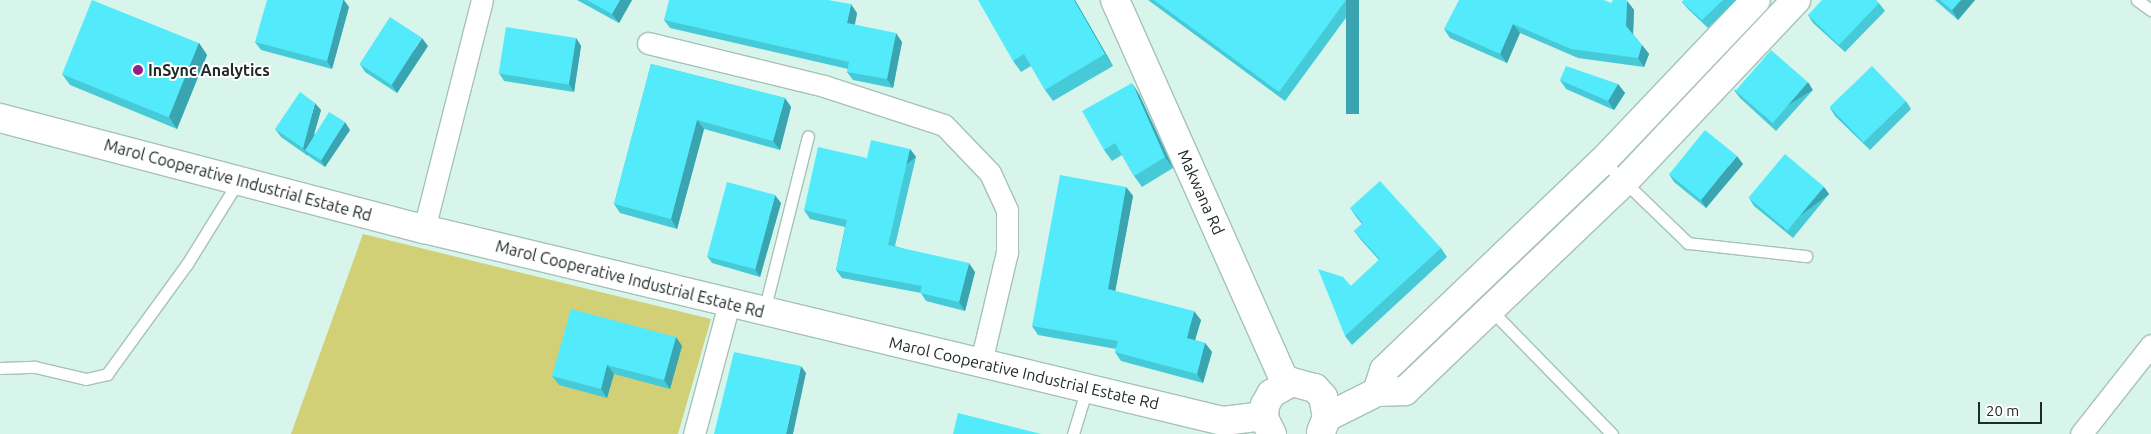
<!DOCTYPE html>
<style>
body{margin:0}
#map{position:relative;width:2151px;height:434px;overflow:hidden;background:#d8f5eb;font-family:Ubuntu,sans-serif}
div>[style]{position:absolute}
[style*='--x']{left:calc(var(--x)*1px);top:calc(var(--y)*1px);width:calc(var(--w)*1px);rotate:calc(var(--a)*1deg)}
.green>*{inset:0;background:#d2d076}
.roads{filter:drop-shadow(1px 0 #a6c2b9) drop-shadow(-1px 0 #a6c2b9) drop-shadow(0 1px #a6c2b9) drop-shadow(0 -1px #a6c2b9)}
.service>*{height:11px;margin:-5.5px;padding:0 5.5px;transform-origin:5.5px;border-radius:5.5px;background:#fff}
.minor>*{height:21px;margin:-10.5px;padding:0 10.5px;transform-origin:10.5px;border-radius:10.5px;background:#fff}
.tertiary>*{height:28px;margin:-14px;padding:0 14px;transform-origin:14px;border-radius:14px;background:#fff}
.wall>*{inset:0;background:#47cad8}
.shaded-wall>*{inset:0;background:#3aa4b0;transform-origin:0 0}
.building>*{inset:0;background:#53ebfb;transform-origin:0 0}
.dots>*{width:14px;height:14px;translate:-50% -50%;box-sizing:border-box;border:2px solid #fff;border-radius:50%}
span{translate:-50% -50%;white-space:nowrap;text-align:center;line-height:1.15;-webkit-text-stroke:4px #fff;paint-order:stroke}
.poi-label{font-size:16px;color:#202b27;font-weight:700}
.left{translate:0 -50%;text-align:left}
.street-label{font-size:16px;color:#202b27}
.scale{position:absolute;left:1978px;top:402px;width:64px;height:22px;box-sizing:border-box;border:2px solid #202b27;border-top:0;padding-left:6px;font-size:15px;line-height:18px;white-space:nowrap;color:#202b27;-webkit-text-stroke:4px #fff;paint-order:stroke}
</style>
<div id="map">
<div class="green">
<div style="clip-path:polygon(363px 234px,711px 319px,678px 434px,291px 434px)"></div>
</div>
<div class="roads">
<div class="service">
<div style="--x:2137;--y:0;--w:17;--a:36"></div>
<div style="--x:1603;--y:161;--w:118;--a:44"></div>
<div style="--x:1688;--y:243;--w:119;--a:6.3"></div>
<div style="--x:1489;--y:308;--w:176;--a:45.7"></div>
<div style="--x:764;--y:311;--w:180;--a:-75.9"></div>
<div style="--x:0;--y:368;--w:35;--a:-2"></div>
<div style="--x:35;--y:367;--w:52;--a:13.2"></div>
<div style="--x:86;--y:379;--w:22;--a:-13"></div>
<div style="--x:107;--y:374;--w:136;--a:-54"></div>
<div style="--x:187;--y:264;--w:99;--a:-58.2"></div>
<div style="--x:1073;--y:434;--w:48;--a:-73.1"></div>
</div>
<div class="minor">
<div style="--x:648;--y:43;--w:181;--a:13.7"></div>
<div style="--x:824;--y:86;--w:126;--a:18"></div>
<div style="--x:944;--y:125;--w:66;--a:46.2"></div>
<div style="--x:990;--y:173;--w:41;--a:65.3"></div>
<div style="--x:1007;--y:210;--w:42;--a:90"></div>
<div style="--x:1007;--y:252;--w:113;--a:103.3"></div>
<div style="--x:424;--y:229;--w:236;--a:-75.8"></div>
<div style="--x:694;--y:434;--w:136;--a:-75"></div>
<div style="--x:2081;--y:434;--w:113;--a:-51.8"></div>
</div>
<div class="tertiary">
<div style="--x:1115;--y:0;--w:420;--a:66"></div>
<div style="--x:0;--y:118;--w:438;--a:14.7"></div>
<div style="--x:424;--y:229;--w:822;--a:13.51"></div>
<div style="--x:1223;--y:421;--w:41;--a:-7"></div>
<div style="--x:1377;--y:392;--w:23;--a:-72"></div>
<div style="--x:1384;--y:370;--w:303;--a:-43.7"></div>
<div style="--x:1603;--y:161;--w:222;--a:-46.5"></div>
<div style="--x:1327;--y:417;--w:56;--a:-26.6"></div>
<div style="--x:1377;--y:392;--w:28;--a:-2"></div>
<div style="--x:1405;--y:391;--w:304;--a:-43.7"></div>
<div style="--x:1625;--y:181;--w:249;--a:-46.6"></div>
<div style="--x:1272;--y:434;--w:18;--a:-117"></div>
<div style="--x:1264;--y:418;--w:13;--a:-86"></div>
<div style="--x:1265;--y:405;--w:13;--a:-61"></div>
<div style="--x:1271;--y:394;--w:24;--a:-30"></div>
<div style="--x:1292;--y:382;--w:24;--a:15"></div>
<div style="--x:1315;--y:388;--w:12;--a:48"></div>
<div style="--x:1323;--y:397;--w:20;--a:79"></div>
<div style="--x:1327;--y:417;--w:16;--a:112"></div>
</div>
</div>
<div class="wall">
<div style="clip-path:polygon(577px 0,632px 0,619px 23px)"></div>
<div style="clip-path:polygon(1075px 0,1113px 66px,1053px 101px,1045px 90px,1031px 66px,1021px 72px,1013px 61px)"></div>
<div style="clip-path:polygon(1148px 0,1359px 0,1285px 101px)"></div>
<div style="clip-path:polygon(1684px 0,1736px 0,1708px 28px,1688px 9px,1682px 2px)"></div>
<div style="clip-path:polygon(1935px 0,1975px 0,1958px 20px)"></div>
<div style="clip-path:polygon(1627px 1px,1634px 10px,1633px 34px,1649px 54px,1644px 67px,1578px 58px,1520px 33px,1507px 63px,1450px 38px,1444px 29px)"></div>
<div style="clip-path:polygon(1879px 3px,1885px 11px,1845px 52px,1813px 23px,1808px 15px)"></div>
<div style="clip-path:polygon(349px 7px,332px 69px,261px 50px,255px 42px)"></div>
<div style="clip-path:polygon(857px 13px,855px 25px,902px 42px,893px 88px,853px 80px,847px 72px,848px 69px,670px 28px,664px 20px)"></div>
<div style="clip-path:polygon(576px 38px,581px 46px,574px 92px,504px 81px,499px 73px)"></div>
<div style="clip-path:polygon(199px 43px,207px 55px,177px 129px,70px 85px,62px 74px)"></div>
<div style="clip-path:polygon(428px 46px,397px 93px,365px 72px,360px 64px)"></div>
<div style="clip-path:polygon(651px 64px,785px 98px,791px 107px,780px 150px,704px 129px,677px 229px,620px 213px,614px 204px)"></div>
<div style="clip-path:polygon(1560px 80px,1618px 84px,1625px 93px,1614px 110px,1566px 89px)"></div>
<div style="clip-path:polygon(1734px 90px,1813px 90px,1776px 131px,1740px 98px)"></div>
<div style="clip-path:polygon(1139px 94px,1173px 168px,1142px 187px,1134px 176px,1122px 155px,1112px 161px,1104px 150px)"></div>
<div style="clip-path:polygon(1906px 101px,1911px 109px,1870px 150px,1835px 116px,1830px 108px)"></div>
<div style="clip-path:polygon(321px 110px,314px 134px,350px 130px,325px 167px,310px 157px,308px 155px,308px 156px,281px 137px,275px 129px)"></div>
<div style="clip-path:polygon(910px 149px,916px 157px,895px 246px,975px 272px,965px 311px,926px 301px,921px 293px,842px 278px,836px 270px,845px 227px,810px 219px,804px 210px,867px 158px)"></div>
<div style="clip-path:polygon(1743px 164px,1706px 208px,1674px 182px,1669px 174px)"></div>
<div style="clip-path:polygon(1126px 187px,1133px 196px,1115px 291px,1201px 320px,1195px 340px,1205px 343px,1212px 352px,1203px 383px,1121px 361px,1115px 352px,1116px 349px,1038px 335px,1032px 326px)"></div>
<div style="clip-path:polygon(1829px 194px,1793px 238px,1754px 206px,1749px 198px)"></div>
<div style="clip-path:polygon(781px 203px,760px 277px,712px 263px,707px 256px)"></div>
<div style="clip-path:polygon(1350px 208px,1441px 248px,1447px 257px,1352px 345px,1345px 336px,1351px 286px,1379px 260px,1361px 240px,1354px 231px,1362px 224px,1357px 218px)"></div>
<div style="clip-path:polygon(676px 337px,682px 346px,670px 389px,614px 374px,607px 398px,559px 385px,552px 376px)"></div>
</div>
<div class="shaded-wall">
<div style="clip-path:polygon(343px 0,344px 0,349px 7px,332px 69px,327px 61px)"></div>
<div style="clip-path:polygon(620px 0,632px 0,619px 23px,612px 14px)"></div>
<div style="clip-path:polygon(1074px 0,1075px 0,1113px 66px,1105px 54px)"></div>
<div style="left:1346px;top:0;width:13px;height:114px"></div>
<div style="clip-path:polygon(1961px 0,1975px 0,1958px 20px,1952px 10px)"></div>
<div style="clip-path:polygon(1627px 1px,1634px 10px,1633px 36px,1626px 26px)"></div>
<div style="clip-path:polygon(851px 4px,857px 13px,853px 32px,847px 23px)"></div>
<div style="clip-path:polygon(1513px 24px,1520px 33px,1507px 63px,1500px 54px)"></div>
<div style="clip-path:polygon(896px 33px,902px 42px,893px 88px,887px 79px)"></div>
<div style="clip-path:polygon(422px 38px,428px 46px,397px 93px,392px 85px)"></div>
<div style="clip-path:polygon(576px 38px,581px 46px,574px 92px,569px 84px)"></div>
<div style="clip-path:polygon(199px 43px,207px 55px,177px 129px,169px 117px)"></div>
<div style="clip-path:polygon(1642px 45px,1649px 54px,1644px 67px,1638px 58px)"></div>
<div style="left:1808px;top:82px;width:9px;height:55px;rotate:58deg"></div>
<div style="clip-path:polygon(1132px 83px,1139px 94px,1173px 168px,1165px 157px)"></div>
<div style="clip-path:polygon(1618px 84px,1625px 93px,1614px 110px,1608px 101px)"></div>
<div style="clip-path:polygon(785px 98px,791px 107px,780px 150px,773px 141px)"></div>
<div style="clip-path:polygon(315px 103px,321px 110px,309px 152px,304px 149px,308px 155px,308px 156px,303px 148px)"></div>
<div style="clip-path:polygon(697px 120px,704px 129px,677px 229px,671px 219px)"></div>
<div style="clip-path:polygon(345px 122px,350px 130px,325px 167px,320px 159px)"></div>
<div style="left:910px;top:149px;width:10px;height:98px;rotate:53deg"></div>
<div style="clip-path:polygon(1737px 156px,1743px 164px,1706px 208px,1701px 200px)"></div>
<div style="clip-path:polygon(1126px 187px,1133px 196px,1114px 298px,1108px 289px)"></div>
<div style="left:1824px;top:187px;width:9px;height:57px;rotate:54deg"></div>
<div style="clip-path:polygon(775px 195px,781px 203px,760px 277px,755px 269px)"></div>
<div style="clip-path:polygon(969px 263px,975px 272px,965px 311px,959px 302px)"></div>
<div style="clip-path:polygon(1194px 311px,1201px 320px,1193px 347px,1187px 338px)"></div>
<div style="clip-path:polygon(676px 337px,682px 346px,670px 389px,664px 380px)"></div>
<div style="clip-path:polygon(1205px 343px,1212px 352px,1203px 383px,1197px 374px)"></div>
<div style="clip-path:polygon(607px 365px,614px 374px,607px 398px,601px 389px)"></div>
<div style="clip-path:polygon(801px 366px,806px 373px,793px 434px,786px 434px)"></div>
</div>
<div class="building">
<div style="left:92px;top:0;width:115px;height:80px;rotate:22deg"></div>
<div style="clip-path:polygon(267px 0,343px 0,327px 61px,255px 42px)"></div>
<div style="clip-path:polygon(587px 0,620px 0,612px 14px)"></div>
<div style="clip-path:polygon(669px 0,828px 0,851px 4px,847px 23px,896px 33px,887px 79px,847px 72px,849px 62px,664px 20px)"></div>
<div style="clip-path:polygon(978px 0,1074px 0,1105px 54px,1045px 90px,1024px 54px,1013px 61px)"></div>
<div style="clip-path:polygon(1154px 0,1346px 0,1279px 92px)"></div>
<div style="clip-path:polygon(1459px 0,1604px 0,1611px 3px,1613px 0,1626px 0,1627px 1px,1626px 26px,1642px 45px,1638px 58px,1571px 49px,1513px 24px,1500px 54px,1444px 29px)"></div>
<div style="clip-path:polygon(1684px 0,1723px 0,1702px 20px,1682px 2px)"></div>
<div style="clip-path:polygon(1822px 0,1876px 0,1879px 3px,1839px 45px,1808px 15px)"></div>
<div style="clip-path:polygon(1940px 0,1961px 0,1952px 10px)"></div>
<div style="left:390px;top:17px;width:38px;height:56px;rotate:33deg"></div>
<div style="left:506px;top:27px;width:71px;height:47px;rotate:9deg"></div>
<div style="left:1771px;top:50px;width:49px;height:54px;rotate:41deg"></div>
<div style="clip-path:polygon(651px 64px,785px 98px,773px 141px,697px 120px,671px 219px,614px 204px)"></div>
<div style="clip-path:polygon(1566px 66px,1618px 84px,1608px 101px,1560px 80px)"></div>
<div style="left:1872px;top:66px;width:49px;height:59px;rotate:46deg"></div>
<div style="clip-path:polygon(1132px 83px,1165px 157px,1134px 176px,1115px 143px,1104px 150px,1082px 111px)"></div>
<div style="clip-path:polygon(300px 92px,315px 103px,303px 148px,275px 129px)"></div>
<div style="left:329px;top:112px;width:19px;height:45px;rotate:32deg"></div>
<div style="left:1705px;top:130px;width:41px;height:57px;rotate:39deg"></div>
<div style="clip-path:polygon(871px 140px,910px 149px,888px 245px,969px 263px,959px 302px,920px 293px,922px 286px,836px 270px,847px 220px,804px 210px,818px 147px,867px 158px)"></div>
<div style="left:1785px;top:154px;width:51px;height:57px;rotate:40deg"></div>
<div style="clip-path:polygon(1060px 175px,1126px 187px,1108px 289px,1194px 311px,1187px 338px,1205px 343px,1197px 374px,1115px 352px,1118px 341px,1032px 326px)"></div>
<div style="clip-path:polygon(1380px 181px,1441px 248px,1345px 336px,1318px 269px,1343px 277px,1351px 286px,1380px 259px,1354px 231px,1363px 223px,1350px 208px)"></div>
<div style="left:727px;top:182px;width:50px;height:77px;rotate:15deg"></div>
<div style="clip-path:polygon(571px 309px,676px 337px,664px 380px,607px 365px,601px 389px,552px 376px)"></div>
<div style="clip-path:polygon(734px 352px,801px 366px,786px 434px,714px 434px)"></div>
<div style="clip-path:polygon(958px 413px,1041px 434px,953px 434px)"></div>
</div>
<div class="dots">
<div style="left:138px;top:70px;background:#912182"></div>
</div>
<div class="poi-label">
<span class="left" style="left:148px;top:70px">InSync Analytics</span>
</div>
<div class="street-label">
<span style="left:238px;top:180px;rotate:15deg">Marol Cooperative Industrial Estate Rd</span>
<span style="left:1201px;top:192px;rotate:66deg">Makwana Rd</span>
<span style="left:630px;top:279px;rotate:14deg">Marol Cooperative Industrial Estate Rd</span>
<span style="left:1024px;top:373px;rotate:13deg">Marol Cooperative Industrial Estate Rd</span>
</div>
<div class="scale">20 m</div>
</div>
